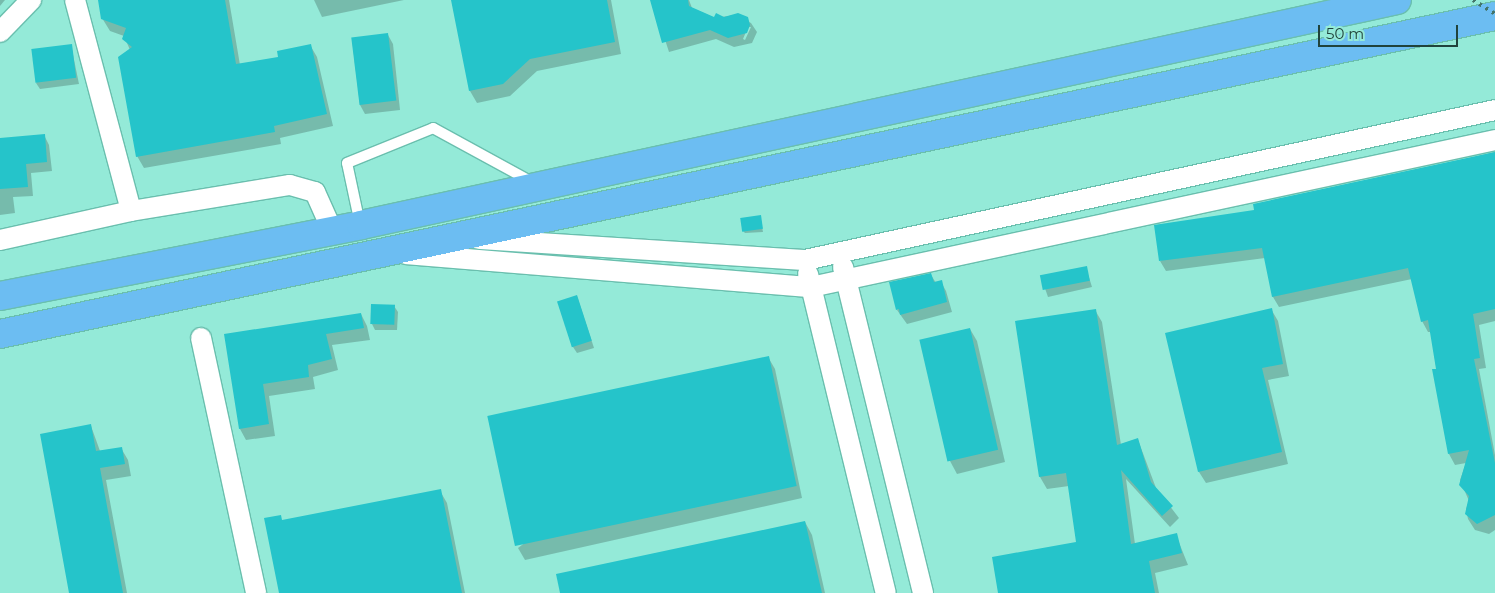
<!DOCTYPE html>
<style>
body{margin:0}
#map{position:relative;width:1495px;height:593px;overflow:hidden;background:#94ead8;font-family:Montserrat,sans-serif}
div>[style]{position:absolute}
[style*='--x']{left:calc(var(--x)*1px);top:calc(var(--y)*1px);width:calc(var(--w)*1px);rotate:calc(var(--a)*1deg)}
.shadow>*{inset:0;background:#0003}
.building>*{inset:0;background:#25c4ca;transform-origin:0 0}
.roads{filter:drop-shadow(1px 0 #6abfae) drop-shadow(-1px 0 #6abfae) drop-shadow(0 1px #6abfae) drop-shadow(0 -1px #6abfae)}
.lane>*{height:10px;margin:-5px;padding:0 5px;transform-origin:5px;border-radius:5px;background:#fff}
.street>*{height:20px;margin:-10px;padding:0 10px;transform-origin:10px;border-radius:10px;background:#fff}
.highway>*{height:28px;margin:-14px;padding:0 14px;transform-origin:14px;border-radius:14px;background:#6cbdf2}
.rail>*{height:4px;margin-top:-2px;transform-origin:0;background:repeating-linear-gradient(90deg,#43756b 0 2.5px,transparent 0 7.5px)}
span{translate:-50% -50%;white-space:nowrap;text-align:center;line-height:1.15;-webkit-text-stroke:4px #94ead8;paint-order:stroke}
.scale{position:absolute;left:1318px;top:25px;width:140px;height:22px;box-sizing:border-box;border:2px solid #20433c;border-top:0;padding-left:6px;font-size:15px;line-height:18px;white-space:nowrap;color:#20433c;-webkit-text-stroke:4px #94ead8;paint-order:stroke}
</style>
<div id="map">
<div class="shadow">
<div style="clip-path:polygon(0 0,5px 0,0 6px)"></div>
<div style="clip-path:polygon(99px 0,229px 0,240px 65px,279px 58px,310px 45px,317px 57px,333px 126px,280px 138px,281px 144px,144px 168px,137px 156px,130px 50px,124px 36px,110px 31px,102px 18px)"></div>
<div style="clip-path:polygon(314px 0,404px 0,322px 17px)"></div>
<div style="clip-path:polygon(452px 0,611px 0,621px 54px,537px 71px,510px 96px,477px 103px,470px 91px)"></div>
<div style="clip-path:polygon(evenodd,652px 0,689px 0,692px 8px,715px 18px,735px 15px,751px 23px,757px 32px,752px 43px,734px 47px,716px 39px,669px 52px,652px 0,748px 27px,751px 27px,745px 40px,743px 39px,748px 27px)"></div>
<div style="clip-path:polygon(388px 35px,393px 44px,400px 110px,365px 114px,360px 105px,352px 39px)"></div>
<div style="clip-path:polygon(71px 45px,79px 84px,40px 89px,36px 83px)"></div>
<div style="clip-path:polygon(44px 135px,49px 145px,52px 171px,31px 173px,33px 196px,13px 197px,15px 213px,0 215px,0 139px)"></div>
<div style="clip-path:polygon(1495px 152px,1495px 321px,1479px 325px,1486px 368px,1479px 369px,1495px 455px,1495px 530px,1489px 534px,1475px 530px,1468px 519px,1466px 509px,1469px 501px,1460px 480px,1466px 463px,1455px 465px,1449px 454px,1431px 332px,1428px 332px,1422px 321px,1412px 279px,1279px 307px,1273px 297px,1265px 258px,1166px 271px,1160px 261px,1255px 211px)"></div>
<div style="clip-path:polygon(760px 216px,763px 232px,745px 233px,743px 231px)"></div>
<div style="clip-path:polygon(1086px 268px,1092px 287px,1048px 297px,1041px 277px)"></div>
<div style="clip-path:polygon(931px 275px,936px 283px,941px 282px,946px 291px,952px 312px,907px 324px,897px 310px)"></div>
<div style="clip-path:polygon(577px 296px,594px 348px,577px 353px,573px 347px)"></div>
<div style="clip-path:polygon(394px 306px,398px 312px,397px 330px,375px 330px,372px 324px)"></div>
<div style="clip-path:polygon(1271px 309px,1278px 321px,1289px 376px,1268px 380px,1288px 464px,1206px 483px,1199px 472px,1167px 334px)"></div>
<div style="clip-path:polygon(1095px 310px,1102px 322px,1121px 445px,1138px 440px,1156px 488px,1179px 518px,1170px 527px,1126px 479px,1135px 544px,1176px 535px,1188px 565px,1155px 573px,1159px 593px,999px 593px,1077px 543px,1069px 486px,1047px 489px,1040px 477px,1016px 322px)"></div>
<div style="clip-path:polygon(361px 314px,367px 326px,370px 340px,332px 345px,338px 370px,313px 377px,315px 389px,269px 396px,275px 436px,246px 440px,240px 429px,226px 335px)"></div>
<div style="clip-path:polygon(970px 329px,977px 341px,1005px 462px,957px 474px,950px 461px)"></div>
<div style="clip-path:polygon(768px 357px,775px 369px,802px 498px,525px 560px,518px 548px)"></div>
<div style="clip-path:polygon(91px 426px,100px 451px,121px 448px,128px 460px,131px 476px,106px 480px,127px 593px,70px 593px)"></div>
<div style="clip-path:polygon(440px 491px,447px 503px,465px 593px,280px 593px,283px 521px)"></div>
<div style="clip-path:polygon(805px 522px,812px 535px,825px 593px,561px 593px)"></div>
</div>
<div class="building">
<div style="clip-path:polygon(98px 0,225px 0,236px 64px,278px 57px,277px 51px,311px 44px,327px 114px,274px 126px,275px 132px,136px 157px,118px 57px,132px 47px,122px 39px,126px 28px,101px 19px)"></div>
<div style="clip-path:polygon(451px 0,607px 0,615px 42px,530px 59px,503px 84px,469px 91px)"></div>
<div style="clip-path:polygon(650px 0,688px 0,689px 6px,714px 17px,716px 13px,724px 17px,738px 13px,748px 17px,750px 25px,747px 33px,728px 38px,710px 30px,662px 43px)"></div>
<div style="left:388px;top:33px;width:68px;height:37px;rotate:83deg"></div>
<div style="left:72px;top:44px;width:34px;height:41px;rotate:83deg"></div>
<div style="clip-path:polygon(45px 134px,47px 162px,26px 164px,28px 187px,0 189px,0 138px)"></div>
<div style="clip-path:polygon(1495px 152px,1495px 309px,1473px 314px,1480px 358px,1474px 359px,1495px 463px,1495px 515px,1477px 524px,1465px 514px,1469px 496px,1459px 485px,1469px 450px,1448px 454px,1432px 369px,1436px 369px,1428px 320px,1421px 322px,1408px 268px,1272px 297px,1262px 248px,1159px 261px,1154px 225px,1254px 210px,1253px 204px)"></div>
<div style="left:761px;top:215px;width:14px;height:21px;rotate:82deg"></div>
<div style="left:1087px;top:266px;width:15px;height:48px;rotate:79deg"></div>
<div style="clip-path:polygon(931px 273px,934px 282px,942px 280px,947px 302px,900px 315px,899px 309px,896px 310px,889px 282px)"></div>
<div style="left:577px;top:295px;width:48px;height:21px;rotate:72deg"></div>
<div style="left:371px;top:304px;width:24px;height:20px;rotate:2deg"></div>
<div style="clip-path:polygon(1272px 308px,1283px 364px,1262px 368px,1282px 452px,1198px 472px,1165px 333px)"></div>
<div style="clip-path:polygon(1096px 309px,1117px 445px,1138px 438px,1151px 482px,1173px 506px,1162px 516px,1121px 470px,1131px 544px,1177px 533px,1182px 553px,1149px 561px,1155px 593px,998px 593px,992px 557px,1076px 542px,1066px 473px,1039px 477px,1015px 321px)"></div>
<div style="clip-path:polygon(361px 313px,364px 328px,326px 334px,332px 359px,308px 365px,309px 377px,263px 384px,269px 424px,239px 429px,224px 334px)"></div>
<div style="left:970px;top:328px;width:125px;height:52px;rotate:77deg"></div>
<div style="left:769px;top:356px;width:133px;height:288px;rotate:78deg"></div>
<div style="clip-path:polygon(91px 424px,96px 451px,122px 447px,125px 464px,100px 468px,123px 593px,69px 593px,40px 434px)"></div>
<div style="clip-path:polygon(441px 489px,462px 593px,279px 593px,264px 518px,281px 515px,282px 520px)"></div>
<div style="clip-path:polygon(805px 521px,822px 593px,560px 593px,556px 574px)"></div>
</div>
<div class="roads">
<div class="lane">
<div style="--x:360;--y:224;--w:62;--a:-102"></div>
<div style="--x:347;--y:163;--w:93;--a:-22.1"></div>
<div style="--x:433;--y:128;--w:113;--a:28.6"></div>
</div>
<div class="street">
<div style="--x:75;--y:0;--w:218;--a:75.1"></div>
<div style="--x:0;--y:32;--w:45;--a:-45.9"></div>
<div style="--x:479;--y:239;--w:327;--a:3.7"></div>
<div style="--x:805;--y:260;--w:706;--a:-12.26"></div>
<div style="--x:0;--y:240;--w:134;--a:-12.5"></div>
<div style="--x:131;--y:211;--w:161;--a:-9.3"></div>
<div style="--x:290;--y:185;--w:26;--a:16"></div>
<div style="--x:315;--y:192;--w:42;--a:65.9"></div>
<div style="--x:406;--y:254;--w:406;--a:4.7"></div>
<div style="--x:811;--y:287;--w:700;--a:-12.13"></div>
<div style="--x:843;--y:267;--w:336;--a:76.2"></div>
<div style="--x:808;--y:274;--w:328;--a:76.3"></div>
<div style="--x:201;--y:338;--w:261;--a:77.8"></div>
</div>
<div class="highway">
<div style="--x:0;--y:296;--w:368;--a:-11.1"></div>
<div style="--x:361;--y:225;--w:1060;--a:-12.25"></div>
<div style="--x:0;--y:334;--w:1528;--a:-12.01"></div>
</div>
</div>
<div class="rail">
<div style="--x:1473;--y:0;--w:26;--a:32"></div>
</div>
<div class="scale">50 m</div>
</div>
